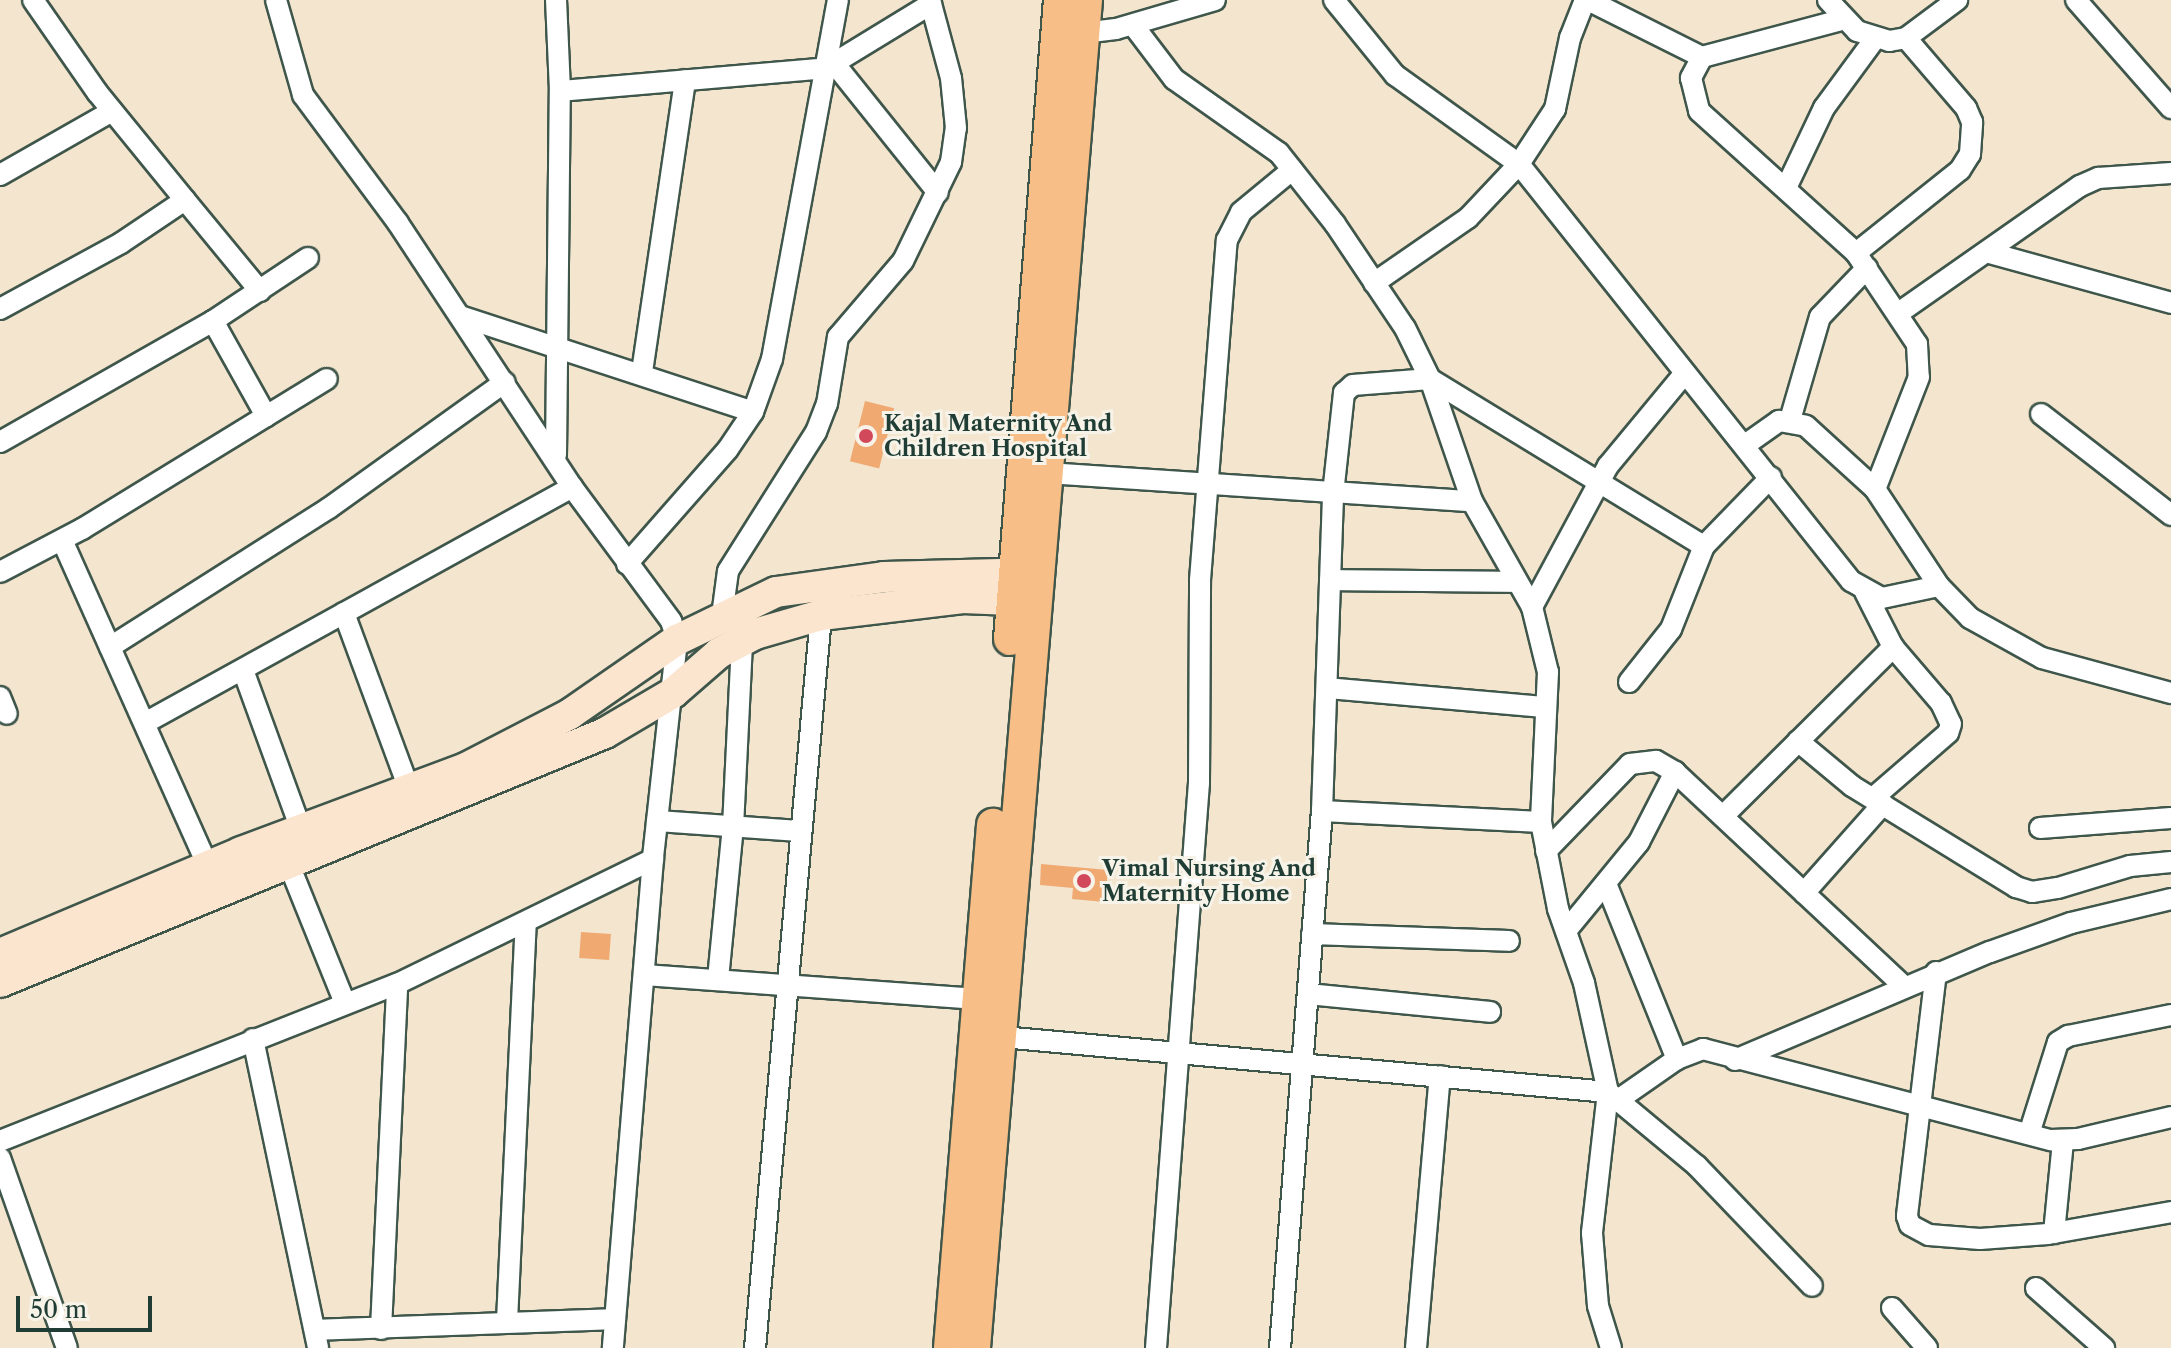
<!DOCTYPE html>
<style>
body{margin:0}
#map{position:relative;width:2171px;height:1348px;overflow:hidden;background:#f4e5cf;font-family:"Libre Caslon Text",serif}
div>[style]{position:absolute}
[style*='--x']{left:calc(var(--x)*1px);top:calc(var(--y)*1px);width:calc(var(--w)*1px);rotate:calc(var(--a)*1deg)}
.building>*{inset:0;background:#efa971;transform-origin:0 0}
.roads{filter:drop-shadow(2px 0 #3f564b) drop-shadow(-2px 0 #3f564b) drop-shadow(0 2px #3f564b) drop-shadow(0 -2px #3f564b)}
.street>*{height:20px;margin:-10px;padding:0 10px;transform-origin:10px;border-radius:10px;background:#fff}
.secondary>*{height:30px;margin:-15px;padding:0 15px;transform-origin:15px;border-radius:15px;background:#fce5cf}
.primary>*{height:32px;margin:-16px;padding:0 16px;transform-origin:16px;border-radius:16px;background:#f7be88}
.dots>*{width:22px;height:22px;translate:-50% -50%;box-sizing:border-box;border:4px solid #f7f3e8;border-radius:50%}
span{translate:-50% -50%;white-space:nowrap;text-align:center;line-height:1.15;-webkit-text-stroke:6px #f7f3e8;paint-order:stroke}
.poi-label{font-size:22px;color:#1f3d34;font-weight:700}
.left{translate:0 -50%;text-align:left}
.scale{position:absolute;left:16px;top:1296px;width:136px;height:36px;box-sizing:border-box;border:4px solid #1f3d34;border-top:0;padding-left:10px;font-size:24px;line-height:28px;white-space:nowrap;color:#1f3d34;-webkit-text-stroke:6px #f7f3e8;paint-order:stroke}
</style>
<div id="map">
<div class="building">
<div style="left:865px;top:401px;width:30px;height:62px;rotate:14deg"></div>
<div style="clip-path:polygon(1041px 864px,1108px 870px,1105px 902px,1072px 899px,1073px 888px,1040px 885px)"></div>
<div style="left:581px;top:932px;width:30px;height:26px;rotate:4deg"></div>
</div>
<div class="roads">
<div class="street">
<div style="--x:276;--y:0;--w:99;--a:74.1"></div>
<div style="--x:303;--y:95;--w:159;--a:53.4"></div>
<div style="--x:398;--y:223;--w:316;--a:56.6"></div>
<div style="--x:572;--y:487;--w:167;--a:53.5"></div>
<div style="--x:671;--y:621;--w:20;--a:72"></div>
<div style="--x:677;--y:640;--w:220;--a:96.3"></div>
<div style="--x:653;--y:859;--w:491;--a:94.7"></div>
<div style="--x:1334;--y:0;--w:97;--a:50.9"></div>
<div style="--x:1395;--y:75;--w:153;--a:35.7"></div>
<div style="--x:1519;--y:164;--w:533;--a:51.47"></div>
<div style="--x:1851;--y:581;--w:35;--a:29"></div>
<div style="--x:1882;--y:598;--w:58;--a:-11.9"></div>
<div style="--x:1588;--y:0;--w:127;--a:26.6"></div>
<div style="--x:1702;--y:57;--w:144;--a:-14.9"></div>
<div style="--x:1828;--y:0;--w:42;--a:46.9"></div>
<div style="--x:1857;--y:31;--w:34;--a:17"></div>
<div style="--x:1889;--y:41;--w:17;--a:-10"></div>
<div style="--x:1906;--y:38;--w:64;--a:-36.7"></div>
<div style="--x:2076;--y:0;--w:144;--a:48.7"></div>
<div style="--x:1133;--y:25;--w:68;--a:52.8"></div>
<div style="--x:1174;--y:79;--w:128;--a:35.2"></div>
<div style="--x:1279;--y:153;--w:90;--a:51.7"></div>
<div style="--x:1335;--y:224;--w:125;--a:56.1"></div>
<div style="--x:1405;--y:328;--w:57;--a:63.9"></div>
<div style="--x:1430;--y:379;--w:129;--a:71"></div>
<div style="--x:1472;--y:501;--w:122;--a:60.5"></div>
<div style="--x:1532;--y:607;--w:67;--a:76.2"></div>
<div style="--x:1548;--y:672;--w:150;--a:92.7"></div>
<div style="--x:1541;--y:822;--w:89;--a:78.9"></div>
<div style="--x:1558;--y:909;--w:78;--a:70.6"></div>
<div style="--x:1584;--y:983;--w:112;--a:77.6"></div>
<div style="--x:1608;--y:1092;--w:142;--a:96.5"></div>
<div style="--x:1592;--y:1233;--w:73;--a:85.3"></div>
<div style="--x:1598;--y:1306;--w:44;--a:72.8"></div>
<div style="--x:1075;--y:34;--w:41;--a:-7"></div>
<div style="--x:1116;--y:29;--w:103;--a:-16.3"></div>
<div style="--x:1702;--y:57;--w:24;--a:118"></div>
<div style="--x:1691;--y:78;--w:34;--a:76"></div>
<div style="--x:1699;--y:111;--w:212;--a:42.1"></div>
<div style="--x:1856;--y:253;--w:110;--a:56.2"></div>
<div style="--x:1917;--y:344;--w:33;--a:87"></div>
<div style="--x:1919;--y:377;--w:120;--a:111.4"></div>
<div style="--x:834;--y:63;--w:166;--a:51.3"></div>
<div style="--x:560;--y:91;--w:267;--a:-4.9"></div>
<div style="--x:826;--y:68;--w:123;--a:-31.4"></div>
<div style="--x:0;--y:175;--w:129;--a:-29.7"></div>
<div style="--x:1786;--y:188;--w:89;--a:-64.6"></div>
<div style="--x:1824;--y:108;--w:84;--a:-53.7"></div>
<div style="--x:185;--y:200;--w:118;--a:50.5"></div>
<div style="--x:1856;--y:253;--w:133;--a:-38.6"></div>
<div style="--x:1960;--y:170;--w:19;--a:-58"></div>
<div style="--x:1970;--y:154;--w:32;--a:-86"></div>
<div style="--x:1972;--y:122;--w:15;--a:-113"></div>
<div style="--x:1966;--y:108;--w:92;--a:-130.6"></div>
<div style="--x:1990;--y:253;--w:188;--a:15.4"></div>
<div style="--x:1374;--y:283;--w:114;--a:-34.7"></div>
<div style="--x:1468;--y:218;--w:74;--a:-46.6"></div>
<div style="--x:1519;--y:164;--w:66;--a:-56.8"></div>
<div style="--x:1555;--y:109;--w:73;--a:-78.1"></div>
<div style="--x:1570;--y:38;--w:41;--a:-68.5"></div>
<div style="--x:0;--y:309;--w:138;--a:-28.6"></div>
<div style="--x:121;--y:243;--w:77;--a:-33.9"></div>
<div style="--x:185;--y:200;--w:139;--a:-129.2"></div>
<div style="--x:97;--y:92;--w:112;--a:-124.8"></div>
<div style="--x:1900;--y:312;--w:220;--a:-35"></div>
<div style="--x:2080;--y:186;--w:20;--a:-24"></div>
<div style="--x:2098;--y:178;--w:73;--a:-3.9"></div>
<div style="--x:460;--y:316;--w:308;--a:18.1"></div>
<div style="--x:213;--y:321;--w:109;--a:60.8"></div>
<div style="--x:642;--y:372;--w:295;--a:-81.6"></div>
<div style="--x:2041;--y:414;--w:165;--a:37.8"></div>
<div style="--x:1790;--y:420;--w:107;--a:-73.8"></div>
<div style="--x:1820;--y:317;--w:68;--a:-46.2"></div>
<div style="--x:0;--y:442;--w:245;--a:-29.6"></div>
<div style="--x:213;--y:321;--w:114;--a:-33.6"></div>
<div style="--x:1745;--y:445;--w:42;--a:-35.2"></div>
<div style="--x:1779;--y:421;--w:27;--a:10"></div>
<div style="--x:1806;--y:426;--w:93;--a:42.4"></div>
<div style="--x:1875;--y:489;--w:116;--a:56.6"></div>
<div style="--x:1939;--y:586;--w:45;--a:45.9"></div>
<div style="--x:1970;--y:618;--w:82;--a:29.1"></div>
<div style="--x:2042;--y:658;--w:134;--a:15.2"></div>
<div style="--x:556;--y:455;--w:364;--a:-89.4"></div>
<div style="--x:560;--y:91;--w:91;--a:-92.5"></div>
<div style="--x:1046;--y:473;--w:427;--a:3.8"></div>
<div style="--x:62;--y:540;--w:357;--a:65.9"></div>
<div style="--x:627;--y:564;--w:153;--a:-48.7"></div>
<div style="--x:728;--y:449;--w:45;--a:-56"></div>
<div style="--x:753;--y:412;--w:56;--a:-70.3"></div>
<div style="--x:772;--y:359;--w:365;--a:-79.6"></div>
<div style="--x:0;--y:572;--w:93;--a:-27.7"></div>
<div style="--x:82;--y:529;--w:287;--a:-31.5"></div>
<div style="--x:1330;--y:580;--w:186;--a:0.6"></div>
<div style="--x:1865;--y:592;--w:62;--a:63"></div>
<div style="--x:1893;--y:647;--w:74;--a:49.4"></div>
<div style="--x:1941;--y:703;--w:23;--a:65"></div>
<div style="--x:1951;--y:724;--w:9;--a:108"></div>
<div style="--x:1948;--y:733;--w:99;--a:139.1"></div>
<div style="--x:1532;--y:607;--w:160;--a:-61.7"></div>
<div style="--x:1608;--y:466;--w:119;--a:-50.4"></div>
<div style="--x:344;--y:613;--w:188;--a:69.7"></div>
<div style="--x:722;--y:616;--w:45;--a:-82.4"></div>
<div style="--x:728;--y:571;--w:165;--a:-57.7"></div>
<div style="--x:816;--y:432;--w:30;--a:-69"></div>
<div style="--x:827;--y:404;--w:68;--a:-80.7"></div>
<div style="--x:838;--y:337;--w:100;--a:-49.5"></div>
<div style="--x:903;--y:261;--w:110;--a:-64.1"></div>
<div style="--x:951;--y:162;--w:34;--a:-82"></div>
<div style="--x:956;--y:128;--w:50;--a:-95.7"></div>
<div style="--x:951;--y:78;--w:81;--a:-105.1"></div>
<div style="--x:110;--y:647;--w:259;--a:-32.4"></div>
<div style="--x:329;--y:508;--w:216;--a:-35.6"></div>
<div style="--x:243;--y:670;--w:169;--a:70"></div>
<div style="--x:1629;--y:682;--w:68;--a:-51.6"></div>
<div style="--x:1671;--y:629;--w:89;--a:-68.3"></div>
<div style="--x:1704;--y:546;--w:96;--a:-45.8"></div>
<div style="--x:1327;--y:688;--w:219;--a:5"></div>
<div style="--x:0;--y:697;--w:18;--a:68"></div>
<div style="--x:145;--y:723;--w:488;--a:-28.9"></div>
<div style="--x:1798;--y:741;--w:70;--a:39.8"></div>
<div style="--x:1852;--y:786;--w:193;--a:31.6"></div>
<div style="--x:2016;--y:887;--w:17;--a:17"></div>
<div style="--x:2032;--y:892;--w:26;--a:-9"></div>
<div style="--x:2058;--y:888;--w:75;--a:-17"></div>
<div style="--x:2130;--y:866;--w:41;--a:-5.6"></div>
<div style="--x:1322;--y:811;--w:219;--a:2.9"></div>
<div style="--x:1723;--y:816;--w:240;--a:-44.8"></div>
<div style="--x:657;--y:821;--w:143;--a:4"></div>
<div style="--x:2040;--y:828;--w:131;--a:-4.4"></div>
<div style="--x:1546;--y:851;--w:121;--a:-46"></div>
<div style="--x:1630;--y:764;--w:26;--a:-7"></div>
<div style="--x:1656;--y:761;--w:22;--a:30"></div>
<div style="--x:1675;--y:772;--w:312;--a:43.1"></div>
<div style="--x:288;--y:862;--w:152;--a:68"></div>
<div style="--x:1607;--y:886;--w:187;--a:68"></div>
<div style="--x:1804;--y:893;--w:119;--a:-48.4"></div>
<div style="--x:1566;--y:931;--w:115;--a:-50.6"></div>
<div style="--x:1639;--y:842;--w:79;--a:-62.8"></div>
<div style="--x:1312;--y:934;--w:197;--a:2"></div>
<div style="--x:1936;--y:972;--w:246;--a:96.8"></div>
<div style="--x:1907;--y:1216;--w:9;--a:72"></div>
<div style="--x:1910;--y:1225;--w:21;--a:28"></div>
<div style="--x:1929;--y:1235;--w:51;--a:4.5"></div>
<div style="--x:1980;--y:1239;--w:68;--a:-4.2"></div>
<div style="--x:2048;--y:1234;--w:125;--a:-10.1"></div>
<div style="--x:644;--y:975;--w:335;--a:4.1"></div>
<div style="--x:718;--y:979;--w:153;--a:-84.4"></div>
<div style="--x:733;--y:827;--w:186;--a:-87.2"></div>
<div style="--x:1308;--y:994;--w:183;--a:5.6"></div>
<div style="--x:991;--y:1036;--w:620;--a:5.19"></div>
<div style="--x:1608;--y:1092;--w:116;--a:39.7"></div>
<div style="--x:1697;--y:1166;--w:166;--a:46.2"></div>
<div style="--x:253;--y:1039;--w:316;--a:78.1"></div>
<div style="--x:1735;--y:1060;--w:277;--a:-23"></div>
<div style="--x:1990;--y:952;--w:86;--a:-19.7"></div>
<div style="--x:2071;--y:923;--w:103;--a:-13.5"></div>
<div style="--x:1618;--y:1100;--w:72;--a:-34.8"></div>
<div style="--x:1677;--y:1059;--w:28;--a:-21"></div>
<div style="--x:1703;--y:1049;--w:360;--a:14.7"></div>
<div style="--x:2051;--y:1140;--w:27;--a:-2"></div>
<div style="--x:2078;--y:1139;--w:96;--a:-13.3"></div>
<div style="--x:2029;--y:1134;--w:96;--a:-72.5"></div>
<div style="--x:2058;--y:1042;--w:12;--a:-31"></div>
<div style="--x:2068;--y:1036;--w:105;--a:-11.5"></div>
<div style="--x:0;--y:1141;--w:427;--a:-21.6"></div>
<div style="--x:397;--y:984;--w:285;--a:-26"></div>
<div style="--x:0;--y:1158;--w:201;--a:70.6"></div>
<div style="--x:2054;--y:1233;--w:92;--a:-84.4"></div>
<div style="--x:2036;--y:1288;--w:91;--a:41.4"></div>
<div style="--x:1892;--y:1308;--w:53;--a:48.8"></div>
<div style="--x:507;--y:1321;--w:398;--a:-87.3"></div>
<div style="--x:381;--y:1329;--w:345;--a:-87.3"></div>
<div style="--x:315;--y:1330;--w:300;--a:-2.1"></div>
<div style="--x:755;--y:1348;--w:736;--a:-84.85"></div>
<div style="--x:1156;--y:1348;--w:567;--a:-85.65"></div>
<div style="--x:1199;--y:783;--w:203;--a:-89.7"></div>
<div style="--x:1200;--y:580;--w:341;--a:-85.5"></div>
<div style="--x:1227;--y:240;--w:31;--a:-63"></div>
<div style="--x:1241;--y:212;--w:66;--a:-39.5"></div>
<div style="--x:1280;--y:1348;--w:539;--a:-85.53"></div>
<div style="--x:1322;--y:811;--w:317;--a:-88"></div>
<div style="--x:1333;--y:494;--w:102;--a:-83.8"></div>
<div style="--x:1344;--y:393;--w:12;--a:-42"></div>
<div style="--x:1353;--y:385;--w:77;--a:-4.5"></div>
<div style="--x:1430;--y:379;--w:321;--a:31.4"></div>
<div style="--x:1416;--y:1348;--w:273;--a:-85"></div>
</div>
<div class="secondary">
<div style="--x:0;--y:954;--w:262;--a:-22.9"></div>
<div style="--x:241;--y:852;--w:240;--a:-20.5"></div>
<div style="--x:466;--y:768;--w:117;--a:-27.4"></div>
<div style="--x:570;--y:714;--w:130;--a:-34.7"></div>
<div style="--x:677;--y:640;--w:110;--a:-25.9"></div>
<div style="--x:776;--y:592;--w:109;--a:-7.9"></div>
<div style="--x:884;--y:577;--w:154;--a:-1.5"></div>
<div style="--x:0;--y:982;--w:654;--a:-22.37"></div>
<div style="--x:605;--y:733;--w:79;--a:-30.5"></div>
<div style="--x:673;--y:693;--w:61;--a:-41"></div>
<div style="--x:719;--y:653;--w:41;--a:-27.8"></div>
<div style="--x:755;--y:634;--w:69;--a:-16.1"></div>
<div style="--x:821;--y:615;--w:143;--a:-6.8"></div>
<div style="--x:963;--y:598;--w:72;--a:2.4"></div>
</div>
<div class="primary">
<div style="--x:1010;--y:639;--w:641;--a:-85.53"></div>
<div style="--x:950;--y:1348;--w:525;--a:-85.3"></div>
<div style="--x:974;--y:1348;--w:1353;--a:-85.25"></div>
</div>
</div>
<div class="dots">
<div style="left:866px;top:436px;background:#d1495b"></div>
<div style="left:1084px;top:881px;background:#d1495b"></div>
</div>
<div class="poi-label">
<span class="left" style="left:884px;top:436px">Kajal Maternity And<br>Children Hospital</span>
<span class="left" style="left:1102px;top:881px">Vimal Nursing And<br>Maternity Home</span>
</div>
<div class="scale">50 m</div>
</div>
